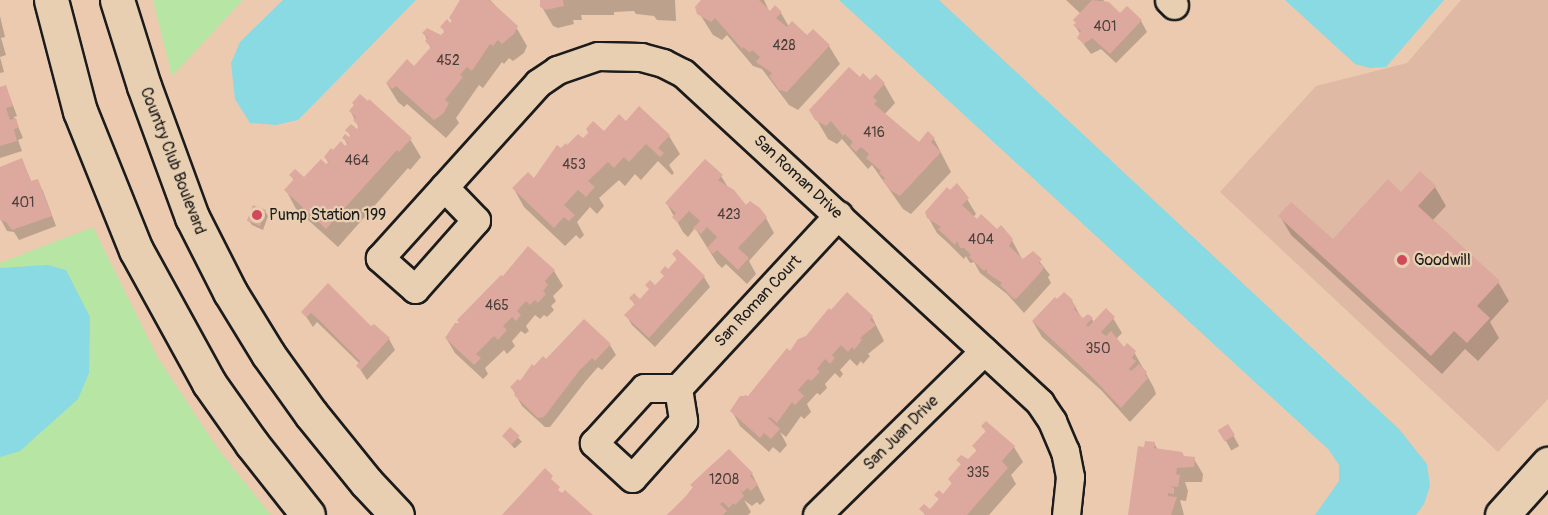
<!DOCTYPE html>
<style>
body{margin:0}
#map{position:relative;width:1548px;height:515px;overflow:hidden;background:#ebcab0;font-family:Pangolin,sans-serif}
div>[style]{position:absolute}
[style*='--x']{left:calc(var(--x)*1px);top:calc(var(--y)*1px);width:calc(var(--w)*1px);rotate:calc(var(--a)*1deg)}
.built>*{inset:0;background:#dfb9a4}
.green>*{inset:0;background:#b7e5a3}
.water>*{inset:0;background:#89dae3}
.shadow>*{inset:0;background:#0003;transform-origin:0 0}
.building>*{inset:0;background:#dda89d;transform-origin:0 0}
.roads{filter:drop-shadow(2px 0 #1c1c1c) drop-shadow(-2px 0 #1c1c1c) drop-shadow(0 2px #1c1c1c) drop-shadow(0 -2px #1c1c1c)}
.street>*{height:27px;margin:-13.5px;padding:0 13.5px;transform-origin:13.5px;border-radius:13.5px;background:#e9cfb1}
.secondary>*{height:33px;margin:-16.5px;padding:0 16.5px;transform-origin:16.5px;border-radius:16.5px;background:#e9cfb1}
.primary>*{height:33px;margin:-16.5px;padding:0 16.5px;transform-origin:16.5px;border-radius:16.5px;background:#e9cfb1}
.dots>*{width:16px;height:16px;translate:-50% -50%;box-sizing:border-box;border:3px solid #e9cfb1;border-radius:50%}
span{translate:-50% -50%;white-space:nowrap;text-align:center;line-height:1.15;-webkit-text-stroke:4.5px #e9cfb1;paint-order:stroke}
.number-label{font-size:14px;color:#4c3f3c}
.number-label span{-webkit-text-stroke-width:0}
.street-label{font-size:16px;color:#1c1c1c}
.poi-label{font-size:16px;color:#1c1c1c}
.left{translate:0 -50%;text-align:left}
</style>
<div id="map">
<div class="built">
<div style="clip-path:polygon(1461px 0,1548px 0,1548px 399px,1498px 452px,1220px 192px,1316px 86px,1407px 63px)"></div>
</div>
<div class="green">
<div style="clip-path:polygon(153px 0,243px 0,172px 76px)"></div>
<div style="clip-path:polygon(93px 227px,158px 358px,218px 449px,271px 515px,0 515px,0 263px)"></div>
</div>
<div class="water">
<div style="clip-path:polygon(283px 0,416px 0,298px 120px,276px 125px,250px 123px,235px 99px,231px 63px,240px 42px)"></div>
<div style="clip-path:polygon(839px 0,939px 0,1399px 429px,1427px 464px,1430px 486px,1424px 504px,1416px 515px,1315px 515px,1339px 481px,1339px 465px,1329px 450px)"></div>
<div style="clip-path:polygon(1285px 0,1444px 0,1386px 67px,1370px 68px,1355px 64px)"></div>
<div style="clip-path:polygon(48px 265px,66px 270px,90px 317px,89px 373px,78px 399px,20px 451px,0 457px,0 268px)"></div>
</div>
<div class="shadow">
<div style="clip-path:polygon(462px 0,490px 0,516px 27px,527px 46px,524px 53px,513px 61px,509px 58px,504px 64px,502px 62px,483px 88px,479px 85px,456px 118px,459px 123px,446px 138px,407px 104px,404px 107px,398px 102px,387px 84px,414px 68px,431px 49px,424px 33px,441px 37px,445px 33px,442px 27px,453px 22px,450px 18px)"></div>
<div style="clip-path:polygon(541px 0,675px 0,676px 21px,657px 20px,654px 16px,636px 14px,634px 11px,614px 12px,614px 15px,581px 15px,582px 20px,573px 20px,574px 24px,558px 28px,553px 26px,542px 7px)"></div>
<div style="clip-path:polygon(703px 0,764px 0,770px 13px,781px 13px,789px 27px,829px 46px,840px 64px,798px 110px,789px 105px,762px 69px,753px 66px,727px 35px,722px 40px,713px 35px,696px 8px)"></div>
<div style="clip-path:polygon(1066px 0,1103px 0,1120px 15px,1141px 21px,1147px 32px,1116px 63px,1101px 49px,1091px 54px,1079px 38px,1081px 35px,1075px 26px,1081px 14px)"></div>
<div style="clip-path:polygon(0 16px,5px 37px,1px 38px,6px 55px,0 57px,4px 72px,0 73px)"></div>
<div style="clip-path:polygon(876px 76px,884px 84px,895px 103px,884px 115px,919px 144px,934px 139px,951px 172px,911px 214px,903px 209px,872px 165px,868px 169px,842px 139px,837px 144px,828px 139px,811px 110px,860px 80px,870px 82px)"></div>
<div style="clip-path:polygon(6px 87px,17px 116px,14px 117px,23px 138px,18px 140px,22px 151px,0 158px,0 89px)"></div>
<div style="clip-path:polygon(351px 112px,410px 139px,421px 157px,410px 170px,408px 168px,338px 247px,296px 209px,286px 190px,294px 181px,291px 175px,304px 179px,329px 164px,325px 157px,348px 146px,344px 138px,351px 137px,347px 130px,357px 131px,359px 128px)"></div>
<div style="clip-path:polygon(626px 123px,669px 136px,680px 154px,669px 165px,674px 173px,672px 175px,658px 161px,641px 180px,635px 174px,625px 186px,619px 180px,599px 198px,604px 206px,597px 214px,590px 207px,577px 222px,584px 235px,580px 239px,576px 235px,565px 246px,524px 207px,514px 189px,535px 180px,561px 150px,583px 140px,589px 133px,587px 130px,604px 133px)"></div>
<div style="clip-path:polygon(22px 160px,32px 183px,37px 181px,43px 191px,56px 226px,19px 240px,14px 232px,7px 231px,1px 220px,0 169px)"></div>
<div style="clip-path:polygon(721px 176px,729px 189px,746px 207px,766px 218px,774px 233px,749px 261px,756px 274px,747px 284px,726px 264px,722px 268px,717px 263px,695px 228px,688px 237px,683px 232px,667px 204px)"></div>
<div style="clip-path:polygon(1435px 187px,1446px 206px,1432px 221px,1498px 282px,1509px 301px,1490px 322px,1499px 338px,1478px 361px,1465px 349px,1442px 374px,1291px 235px,1280px 216px,1333px 242px,1402px 194px)"></div>
<div style="clip-path:polygon(967px 199px,976px 214px,973px 217px,1012px 240px,1023px 261px,1033px 253px,1050px 275px,1048px 277px,1051px 283px,1024px 313px,1007px 294px,980px 273px,974px 262px,970px 263px,966px 256px,964px 259px,949px 244px,937px 233px,928px 217px)"></div>
<div style="clip-path:polygon(265px 211px,268px 216px,263px 230px,252px 225px,249px 221px)"></div>
<div style="clip-path:polygon(674px 255px,704px 277px,710px 287px,655px 347px,632px 325px,626px 315px,635px 305px,631px 299px,640px 301px,665px 277px,677px 260px)"></div>
<div style="clip-path:polygon(554px 271px,563px 286px,553px 296px,556px 301px,551px 306px,554px 310px,547px 317px,544px 315px,540px 319px,535px 315px,526px 326px,529px 331px,525px 334px,521px 331px,512px 341px,515px 346px,507px 354px,504px 350px,485px 368px,488px 374px,483px 379px,455px 353px,446px 338px,461px 324px)"></div>
<div style="clip-path:polygon(328px 285px,371px 328px,374px 326px,389px 339px,395px 350px,367px 380px,358px 366px,360px 364px,317px 322px,313px 327px,303px 312px)"></div>
<div style="clip-path:polygon(847px 294px,872px 317px,884px 341px,868px 354px,870px 356px,863px 364px,861px 361px,857px 366px,850px 359px,840px 370px,843px 374px,840px 378px,835px 373px,825px 384px,827px 388px,820px 395px,817px 393px,807px 404px,811px 412px,804px 419px,801px 416px,786px 437px,780px 432px,787px 445px,780px 453px,773px 447px,769px 452px,740px 426px,732px 411px,738px 400px,746px 395px,748px 398px)"></div>
<div style="clip-path:polygon(1072px 301px,1082px 319px,1092px 319px,1094px 323px,1113px 318px,1122px 333px,1116px 339px,1124px 349px,1134px 352px,1154px 388px,1156px 394px,1130px 422px,1102px 391px,1042px 337px,1033px 322px)"></div>
<div style="clip-path:polygon(610px 345px,616px 355px,602px 370px,598px 367px,585px 382px,550px 427px,545px 427px,522px 406px,512px 388px,534px 368px)"></div>
<div style="clip-path:polygon(986px 423px,1014px 447px,1023px 462px,1011px 475px,1016px 484px,989px 515px,925px 515px,921px 509px,930px 512px,940px 501px,936px 495px,943px 496px,953px 485px,949px 479px,962px 466px,958px 460px,969px 461px,977px 452px,974px 446px,986px 432px,983px 426px)"></div>
<div style="left:1228px;top:426px;width:23px;height:9px;rotate:61deg"></div>
<div style="left:511px;top:430px;width:16px;height:10px;rotate:47deg"></div>
<div style="clip-path:polygon(1154px 443px,1158px 450px,1194px 459px,1203px 474px,1202px 482px,1185px 482px,1188px 491px,1186px 501px,1180px 500px,1184px 515px,1130px 515px,1146px 449px)"></div>
<div style="clip-path:polygon(728px 451px,752px 474px,765px 500px,760px 505px,757px 502px,752px 506px,744px 500px,751px 512px,748px 515px,667px 515px,687px 497px,694px 488px,692px 485px,712px 465px,714px 467px)"></div>
</div>
<div class="building">
<div style="clip-path:polygon(460px 0,489px 0,518px 26px,514px 34px,502px 44px,498px 40px,493px 46px,490px 44px,472px 71px,467px 67px,460px 75px,463px 77px,445px 100px,449px 103px,443px 114px,434px 120px,396px 86px,392px 89px,386px 83px,407px 59px,414px 66px,431px 47px,425px 41px,428px 38px,422px 33px,427px 28px,441px 35px,445px 31px,440px 27px,447px 19px,450px 23px,452px 20px,449px 18px)"></div>
<div style="clip-path:polygon(540px 0,563px 0,564px 6px,546px 10px,540px 7px)"></div>
<div style="clip-path:polygon(701px 0,759px 0,770px 11px,775px 5px,782px 12px,776px 18px,787px 27px,792px 21px,807px 35px,813px 29px,830px 45px,787px 92px,779px 90px,769px 76px,772px 73px,756px 62px,760px 57px,752px 50px,750px 53px,743px 47px,742px 49px,715px 18px,711px 22px,697px 14px,695px 7px)"></div>
<div style="clip-path:polygon(1092px 0,1109px 2px,1120px 13px,1127px 6px,1142px 20px,1110px 54px,1092px 38px,1084px 44px,1077px 38px,1081px 31px,1073px 25px,1076px 23px,1073px 20px)"></div>
<div style="clip-path:polygon(849px 67px,860px 77px,863px 73px,870px 80px,876px 74px,885px 83px,873px 97px,877px 101px,874px 104px,919px 142px,928px 131px,935px 138px,931px 142px,941px 152px,900px 196px,890px 190px,883px 180px,885px 178px,879px 173px,881px 171px,866px 158px,869px 154px,861px 147px,856px 152px,850px 146px,853px 142px,845px 134px,843px 136px,831px 121px,826px 126px,815px 120px,809px 110px)"></div>
<div style="clip-path:polygon(6px 85px,13px 106px,6px 108px,10px 120px,16px 118px,19px 128px,14px 129px,17px 141px,0 146px,0 87px)"></div>
<div style="clip-path:polygon(360px 94px,368px 101px,369px 99px,412px 138px,399px 152px,397px 150px,326px 229px,284px 190px,294px 179px,289px 175px,295px 169px,304px 177px,321px 159px,326px 164px,329px 162px,324px 157px,331px 148px,333px 150px,341px 141px,345px 146px,348px 143px,342px 138px,345px 134px,349px 137px,351px 135px,345px 130px,351px 124px,357px 129px,359px 126px,353px 120px,356px 117px,349px 111px,354px 105px,352px 103px)"></div>
<div style="clip-path:polygon(639px 106px,670px 135px,658px 148px,664px 153px,660px 157px,646px 144px,629px 162px,624px 157px,614px 168px,608px 162px,588px 181px,595px 187px,586px 197px,578px 190px,564px 205px,575px 215px,569px 221px,564px 217px,554px 228px,512px 188px,528px 172px,534px 178px,557px 145px,561px 148px,566px 143px,567px 145px,578px 134px,583px 138px,589px 132px,586px 129px,593px 121px,604px 131px,619px 114px,626px 121px)"></div>
<div style="clip-path:polygon(22px 158px,31px 181px,38px 179px,52px 216px,12px 230px,6px 222px,0 220px,0 167px)"></div>
<div style="clip-path:polygon(705px 159px,723px 175px,718px 180px,734px 190px,746px 205px,750px 201px,760px 208px,767px 217px,738px 248px,749px 258px,738px 270px,717px 250px,713px 254px,707px 248px,717px 237px,707px 227px,701px 234px,693px 228px,700px 221px,689px 211px,678px 223px,672px 217px,676px 213px,665px 203px)"></div>
<div style="clip-path:polygon(1420px 171px,1436px 186px,1418px 206px,1500px 281px,1477px 306px,1490px 318px,1467px 343px,1454px 331px,1431px 356px,1278px 216px,1291px 202px,1333px 239px,1388px 179px,1401px 192px)"></div>
<div style="clip-path:polygon(957px 183px,969px 198px,962px 205px,977px 219px,981px 214px,997px 229px,1001px 225px,1013px 239px,1009px 246px,1023px 259px,1033px 251px,1042px 259px,1039px 263px,1044px 267px,1041px 272px,1017px 298px,1014px 299px,1000px 285px,1002px 283px,987px 273px,987px 269px,984px 271px,969px 257px,971px 255px,964px 248px,960px 248px,957px 241px,955px 245px,938px 229px,941px 227px,927px 218px,925px 212px,947px 187px,950px 190px)"></div>
<div style="left:253px;top:205px;width:14px;height:17px;rotate:21deg"></div>
<div style="clip-path:polygon(528px 246px,555px 270px,545px 281px,548px 285px,543px 291px,546px 294px,538px 303px,535px 300px,530px 305px,526px 301px,517px 311px,521px 315px,516px 321px,512px 317px,503px 326px,507px 330px,498px 340px,494px 336px,476px 354px,481px 358px,474px 365px,445px 338px,455px 323px,459px 323px,457px 320px,501px 275px,503px 276px)"></div>
<div style="clip-path:polygon(677px 249px,705px 276px,649px 338px,624px 315px,635px 304px,629px 298px,634px 293px,640px 299px,649px 289px,645px 285px,650px 280px,655px 285px,664px 276px,660px 272px,665px 266px,668px 269px,677px 259px,672px 254px)"></div>
<div style="clip-path:polygon(328px 283px,371px 326px,374px 324px,390px 338px,361px 370px,356px 366px,360px 361px,320px 321px,311px 313px,306px 317px,301px 312px)"></div>
<div style="clip-path:polygon(847px 292px,873px 316px,870px 320px,876px 325px,860px 338px,862px 340px,854px 350px,852px 347px,848px 352px,841px 345px,832px 355px,835px 358px,830px 364px,825px 359px,817px 369px,820px 372px,811px 381px,808px 379px,798px 390px,804px 396px,795px 405px,792px 402px,777px 423px,770px 417px,768px 418px,780px 429px,771px 439px,764px 433px,760px 438px,730px 411px,740px 396px,748px 396px,787px 348px,790px 351px,798px 339px,806px 336px,829px 308px,831px 310px)"></div>
<div style="clip-path:polygon(1064px 292px,1073px 300px,1071px 302px,1076px 306px,1074px 309px,1083px 318px,1088px 314px,1093px 318px,1086px 325px,1088px 327px,1106px 308px,1115px 317px,1101px 332px,1106px 336px,1111px 331px,1124px 347px,1127px 343px,1136px 351px,1132px 358px,1136px 361px,1129px 369px,1131px 371px,1139px 364px,1147px 372px,1145px 375px,1148px 378px,1121px 408px,1091px 376px,1032px 321px,1055px 297px,1057px 299px)"></div>
<div style="clip-path:polygon(584px 319px,611px 344px,595px 361px,592px 358px,579px 371px,544px 417px,538px 418px,514px 395px,516px 393px,510px 387px,518px 379px,520px 381px,532px 364px,534px 366px,543px 356px,546px 359px)"></div>
<div style="clip-path:polygon(986px 421px,1015px 446px,1002px 461px,1008px 468px,967px 515px,926px 515px,919px 509px,924px 504px,930px 509px,939px 499px,934px 495px,939px 490px,943px 494px,952px 483px,948px 479px,961px 464px,956px 460px,961px 455px,968px 459px,977px 450px,972px 446px,986px 431px,981px 426px)"></div>
<div style="left:1228px;top:424px;width:13px;height:12px;rotate:58deg"></div>
<div style="left:510px;top:427px;width:13px;height:12px;rotate:42deg"></div>
<div style="clip-path:polygon(1145px 441px,1155px 442px,1154px 448px,1182px 452px,1184px 456px,1195px 457px,1194px 467px,1177px 468px,1176px 474px,1180px 475px,1178px 487px,1169px 486px,1174px 488px,1174px 494px,1168px 493px,1168px 496px,1177px 497px,1171px 515px,1128px 515px,1138px 446px,1144px 447px)"></div>
<div style="clip-path:polygon(729px 449px,753px 473px,750px 476px,758px 484px,751px 491px,747px 488px,743px 492px,740px 489px,744px 496px,735px 505px,733px 503px,729px 508px,723px 502px,720px 504px,727px 511px,723px 515px,667px 515px,686px 496px,693px 487px,690px 485px)"></div>
<div style="clip-path:polygon(545px 468px,553px 476px,551px 479px,560px 487px,558px 490px,562px 493px,565px 490px,593px 515px,502px 515px)"></div>
</div>
<div class="roads">
<div class="street">
<div style="--x:1169;--y:0;--w:7;--a:45"></div>
<div style="--x:444;--y:187;--w:46;--a:45.9"></div>
<div style="--x:476;--y:220;--w:92;--a:131.5"></div>
<div style="--x:415;--y:289;--w:47;--a:-138.5"></div>
<div style="--x:380;--y:258;--w:236;--a:-47.9"></div>
<div style="--x:538;--y:83;--w:23;--a:-34"></div>
<div style="--x:557;--y:70;--w:43;--a:-18.9"></div>
<div style="--x:598;--y:56;--w:43;--a:1.3"></div>
<div style="--x:641;--y:57;--w:23;--a:15"></div>
<div style="--x:663;--y:63;--w:22;--a:27"></div>
<div style="--x:683;--y:73;--w:486;--a:42.7"></div>
<div style="--x:1040;--y:403;--w:22;--a:56"></div>
<div style="--x:1052;--y:421;--w:33;--a:67"></div>
<div style="--x:1065;--y:451;--w:26;--a:79"></div>
<div style="--x:1070;--y:477;--w:38;--a:96"></div>
<div style="--x:678;--y:388;--w:33;--a:81"></div>
<div style="--x:683;--y:421;--w:76;--a:131.8"></div>
<div style="--x:632;--y:478;--w:52;--a:-137.4"></div>
<div style="--x:594;--y:443;--w:74;--a:-47.7"></div>
<div style="--x:644;--y:388;--w:34;--a:0"></div>
<div style="--x:678;--y:388;--w:236;--a:-47.2"></div>
<div style="--x:817;--y:515;--w:234;--a:-44.5"></div>
</div>
<div class="secondary">
<div style="--x:51;--y:0;--w:115;--a:75.4"></div>
<div style="--x:80;--y:111;--w:150;--a:68.1"></div>
<div style="--x:136;--y:250;--w:152;--a:61.2"></div>
<div style="--x:209;--y:383;--w:75;--a:54.8"></div>
<div style="--x:252;--y:444;--w:90;--a:51.7"></div>
<div style="--x:117;--y:0;--w:90;--a:72.6"></div>
<div style="--x:144;--y:86;--w:140;--a:69.9"></div>
<div style="--x:192;--y:217;--w:84;--a:63.1"></div>
<div style="--x:230;--y:292;--w:73;--a:58.5"></div>
<div style="--x:268;--y:354;--w:74;--a:54.4"></div>
<div style="--x:311;--y:414;--w:87;--a:51"></div>
<div style="--x:366;--y:482;--w:45;--a:46.8"></div>
</div>
<div class="primary">
<div style="--x:1502;--y:515;--w:69;--a:-48"></div>
</div>
</div>
<div class="dots">
<div style="left:257px;top:215px;background:#d1495b"></div>
<div style="left:1402px;top:260px;background:#d1495b"></div>
</div>
<div class="number-label">
<span style="left:1105px;top:27px">401</span>
<span style="left:784px;top:46px">428</span>
<span style="left:448px;top:61px">452</span>
<span style="left:874px;top:133px">416</span>
<span style="left:357px;top:161px">464</span>
<span style="left:574px;top:165px">453</span>
<span style="left:23px;top:203px">401</span>
<span style="left:729px;top:215px">423</span>
<span style="left:981px;top:240px">404</span>
<span style="left:497px;top:306px">465</span>
<span style="left:1098px;top:349px">350</span>
<span style="left:978px;top:473px">335</span>
<span style="left:724px;top:480px">1208</span>
</div>
<div class="street-label">
<span style="left:173px;top:161px;rotate:69deg">Country Club Boulevard</span>
<span style="left:798px;top:177px;rotate:43deg">San Roman Drive</span>
<span style="left:758px;top:301px;rotate:-47deg">San Roman Court</span>
<span style="left:901px;top:433px;rotate:-45deg">San Juan Drive</span>
</div>
<div class="poi-label">
<span class="left" style="left:269px;top:215px">Pump Station 199</span>
<span class="left" style="left:1414px;top:260px">Goodwill</span>
</div>
</div>
